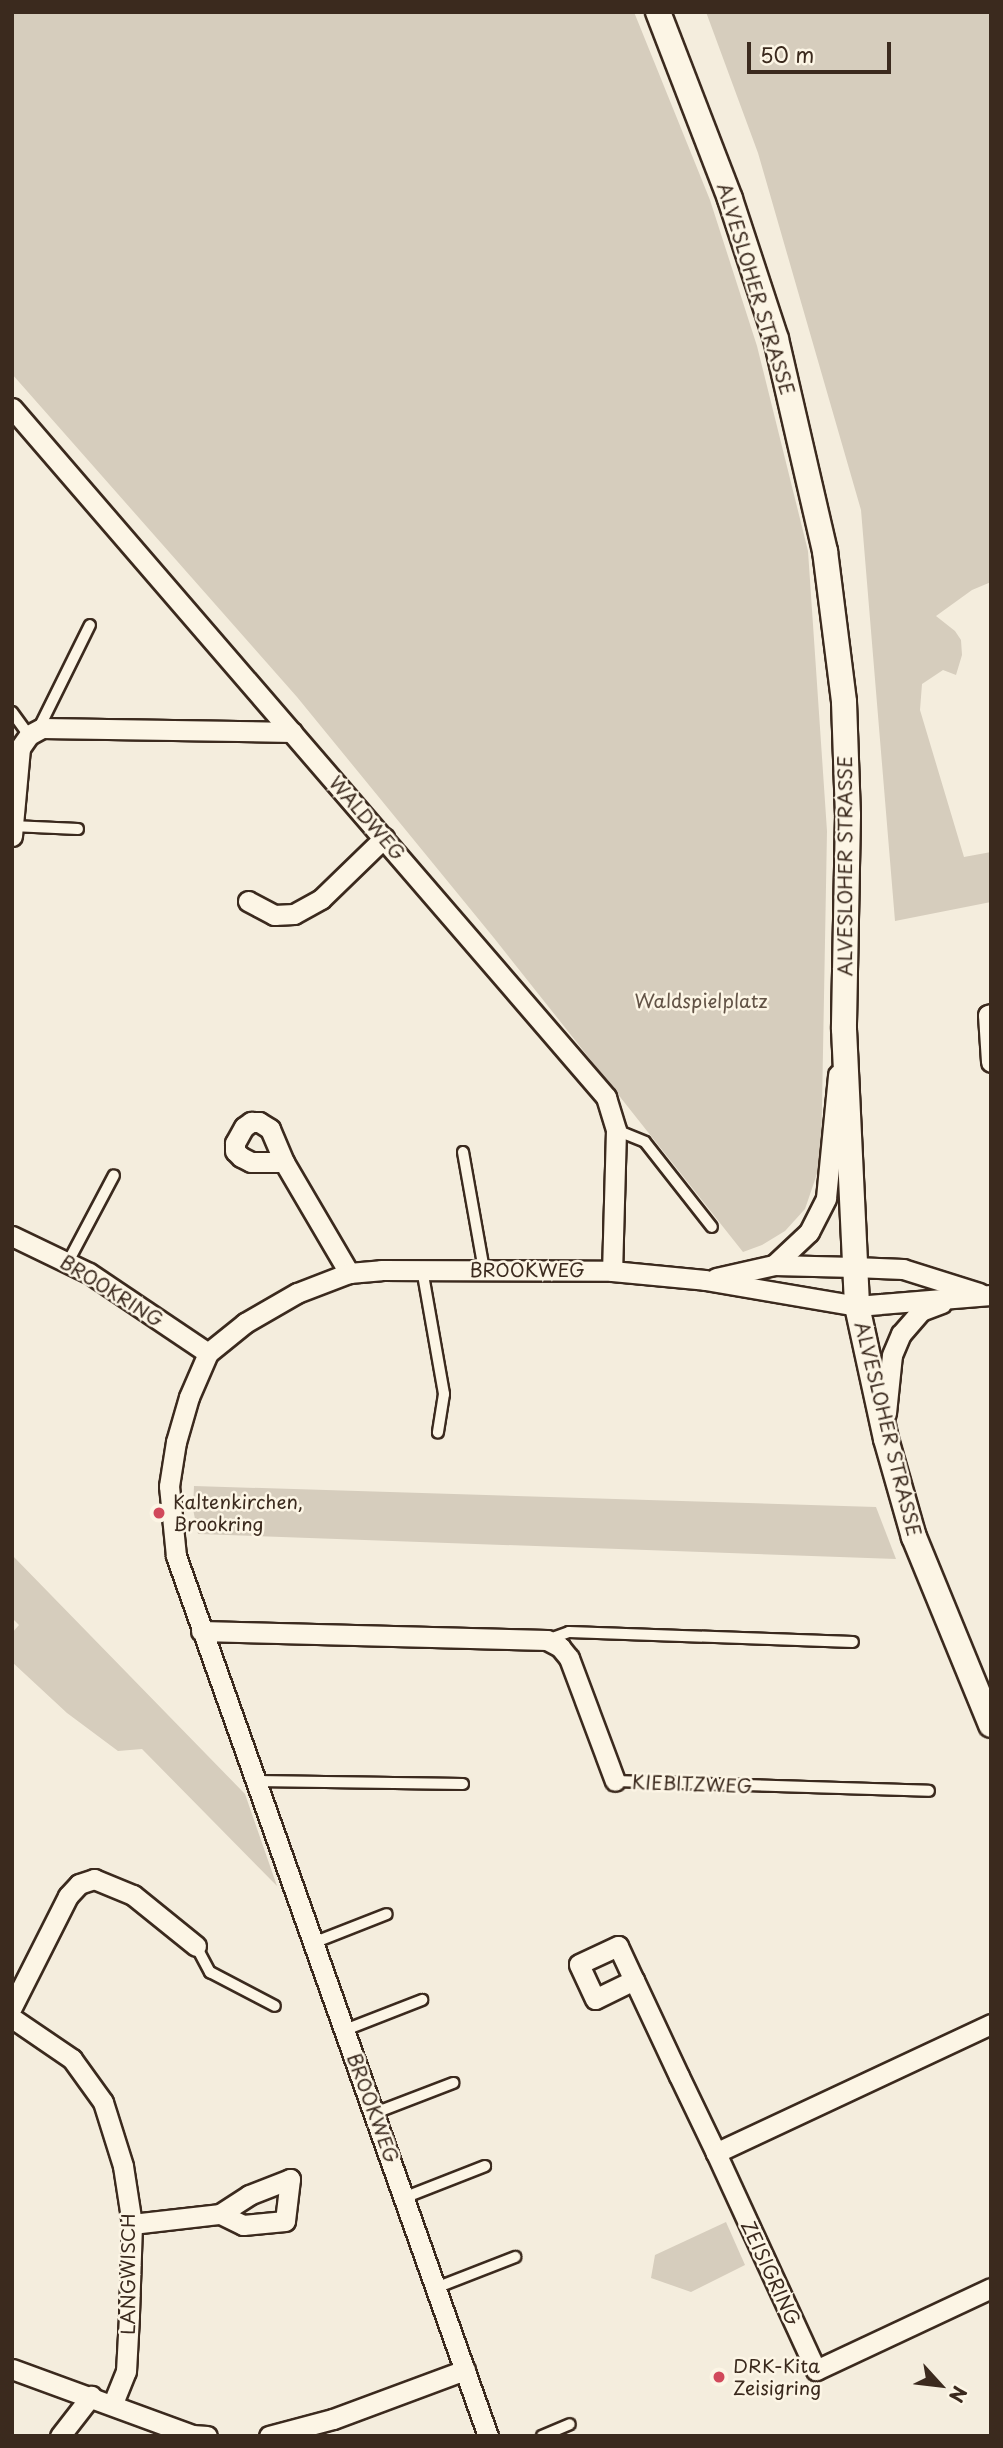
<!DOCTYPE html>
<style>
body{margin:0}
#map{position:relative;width:1003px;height:2448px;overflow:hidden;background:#f4eddd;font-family:"Playpen Sans",sans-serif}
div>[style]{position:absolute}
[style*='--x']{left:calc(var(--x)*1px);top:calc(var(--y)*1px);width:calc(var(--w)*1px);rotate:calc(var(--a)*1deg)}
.green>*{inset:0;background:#d6cdbd}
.roads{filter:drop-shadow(2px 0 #3b2a1e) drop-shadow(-2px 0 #3b2a1e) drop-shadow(0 2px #3b2a1e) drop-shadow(0 -2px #3b2a1e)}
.service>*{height:10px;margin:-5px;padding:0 5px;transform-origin:5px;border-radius:5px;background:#fcf5e5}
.minor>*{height:19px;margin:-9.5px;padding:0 9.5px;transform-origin:9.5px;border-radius:9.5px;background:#fcf5e5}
.tertiary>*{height:24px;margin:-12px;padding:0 12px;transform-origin:12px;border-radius:12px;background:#fcf5e5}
.dots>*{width:19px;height:19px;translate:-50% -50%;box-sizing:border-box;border:4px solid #fcf5e5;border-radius:50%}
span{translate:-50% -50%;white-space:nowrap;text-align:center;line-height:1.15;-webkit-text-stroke:5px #fcf5e5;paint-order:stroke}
.street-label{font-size:19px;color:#3b2a1e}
.park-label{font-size:19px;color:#625346}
.poi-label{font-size:19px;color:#3b2a1e}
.left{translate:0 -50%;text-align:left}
.frame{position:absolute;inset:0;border:14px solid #3b2a1e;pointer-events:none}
.north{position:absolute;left:905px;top:2350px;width:70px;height:70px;-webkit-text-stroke:5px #fcf5e5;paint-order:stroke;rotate:117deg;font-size:19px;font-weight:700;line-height:28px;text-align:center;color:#3b2a1e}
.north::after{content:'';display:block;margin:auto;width:24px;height:32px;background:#3b2a1e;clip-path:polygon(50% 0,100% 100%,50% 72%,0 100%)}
.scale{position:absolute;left:747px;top:42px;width:144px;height:32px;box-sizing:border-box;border:4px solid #3b2a1e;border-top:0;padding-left:9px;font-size:21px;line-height:24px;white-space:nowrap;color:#3b2a1e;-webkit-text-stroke:5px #fcf5e5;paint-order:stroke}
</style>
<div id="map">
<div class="green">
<div style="clip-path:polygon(12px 12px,634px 12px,710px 200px,757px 346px,808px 551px,827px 831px,821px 1162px,805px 1209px,785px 1231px,762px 1245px,743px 1252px,494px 938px,297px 697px,12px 374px)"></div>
<div style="clip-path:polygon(706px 12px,991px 12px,991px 582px,972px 590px,936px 616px,955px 631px,961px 640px,962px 655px,956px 675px,943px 670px,922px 684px,920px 710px,964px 857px,991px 852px,991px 902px,895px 921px,861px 510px,758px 153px)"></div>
<div style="clip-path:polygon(194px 1486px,876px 1507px,896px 1559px,198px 1534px,193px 1509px)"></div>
<div style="clip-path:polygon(12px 1555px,245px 1794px,277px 1886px,142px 1749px,118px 1751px,67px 1713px,12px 1662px,12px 1633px,19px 1625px,12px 1618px)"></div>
<div style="clip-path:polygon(726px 2222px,745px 2265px,691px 2292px,651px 2278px,655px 2255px)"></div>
</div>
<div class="roads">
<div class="service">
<div style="--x:12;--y:712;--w:29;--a:54"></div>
<div style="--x:38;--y:730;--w:117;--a:-63.7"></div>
<div style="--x:12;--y:826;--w:66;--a:2.6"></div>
<div style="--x:616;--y:1130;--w:31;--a:22"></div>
<div style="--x:645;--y:1142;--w:108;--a:51.8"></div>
<div style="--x:463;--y:1152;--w:120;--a:79.9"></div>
<div style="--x:68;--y:1262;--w:98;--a:-62.1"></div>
<div style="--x:422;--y:1269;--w:127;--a:80"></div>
<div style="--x:444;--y:1394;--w:39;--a:99"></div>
<div style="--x:547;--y:1640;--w:23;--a:-20"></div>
<div style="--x:569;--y:1632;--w:284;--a:2"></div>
<div style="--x:256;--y:1781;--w:207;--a:0.8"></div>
<div style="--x:615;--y:1781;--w:314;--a:1.8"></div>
<div style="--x:313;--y:1943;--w:79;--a:-21.4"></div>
<div style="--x:196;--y:1946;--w:30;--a:62"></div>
<div style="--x:210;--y:1972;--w:73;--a:27.6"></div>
<div style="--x:345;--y:2030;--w:83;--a:-21.3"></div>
<div style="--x:375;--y:2113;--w:84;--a:-21"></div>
<div style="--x:406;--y:2197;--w:85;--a:-21.4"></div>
<div style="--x:438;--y:2287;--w:83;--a:-21.3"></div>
<div style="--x:542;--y:2436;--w:30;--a:-23"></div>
</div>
<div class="minor">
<div style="--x:12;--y:408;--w:910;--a:49.23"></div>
<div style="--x:606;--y:1097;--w:34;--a:73"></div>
<div style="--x:616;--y:1130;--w:141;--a:91.6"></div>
<div style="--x:12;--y:836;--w:88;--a:-84.8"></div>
<div style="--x:20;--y:748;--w:16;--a:-55"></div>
<div style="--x:29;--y:735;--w:15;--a:-28"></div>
<div style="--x:42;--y:728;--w:250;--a:0.9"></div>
<div style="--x:248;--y:901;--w:30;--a:28"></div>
<div style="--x:274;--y:915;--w:20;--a:-3"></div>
<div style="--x:294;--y:914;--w:31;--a:-29"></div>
<div style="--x:321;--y:899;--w:88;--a:-44.1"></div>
<div style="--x:991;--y:1014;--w:3;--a:162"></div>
<div style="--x:988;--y:1015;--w:47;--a:86.3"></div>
<div style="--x:284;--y:1162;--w:33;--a:180"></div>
<div style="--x:251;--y:1162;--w:11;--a:-153"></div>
<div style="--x:241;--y:1157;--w:8;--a:-135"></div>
<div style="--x:235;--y:1151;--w:8;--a:-90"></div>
<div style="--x:235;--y:1143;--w:18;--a:-61"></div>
<div style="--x:244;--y:1127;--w:9;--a:-36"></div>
<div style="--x:251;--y:1122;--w:8;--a:0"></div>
<div style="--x:259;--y:1122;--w:13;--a:32"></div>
<div style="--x:270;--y:1129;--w:36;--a:67"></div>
<div style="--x:284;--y:1162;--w:129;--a:59.6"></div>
<div style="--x:12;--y:1236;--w:85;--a:25.7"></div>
<div style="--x:89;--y:1273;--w:143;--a:33.9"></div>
<div style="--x:774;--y:1265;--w:48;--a:-43.3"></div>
<div style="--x:809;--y:1232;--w:38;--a:-63"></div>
<div style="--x:826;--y:1198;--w:124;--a:-84.4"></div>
<div style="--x:716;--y:1278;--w:59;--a:-12.6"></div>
<div style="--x:774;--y:1265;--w:80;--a:1.4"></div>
<div style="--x:854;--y:1267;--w:49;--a:2.3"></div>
<div style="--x:903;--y:1269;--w:80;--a:17.5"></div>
<div style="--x:886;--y:1413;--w:58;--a:-84.1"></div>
<div style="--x:892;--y:1355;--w:23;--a:-67"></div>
<div style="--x:901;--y:1334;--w:30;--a:-49"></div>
<div style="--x:921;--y:1311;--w:22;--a:-21"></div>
<div style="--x:201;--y:1631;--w:346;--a:1.5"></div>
<div style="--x:547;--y:1640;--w:15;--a:28"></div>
<div style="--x:560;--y:1647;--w:14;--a:51"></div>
<div style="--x:569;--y:1658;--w:131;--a:69.5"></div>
<div style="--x:634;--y:1980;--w:43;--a:154"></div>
<div style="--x:595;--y:1999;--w:38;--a:-115"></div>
<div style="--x:579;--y:1964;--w:43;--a:-24.8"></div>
<div style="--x:618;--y:1946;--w:38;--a:65"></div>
<div style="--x:634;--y:1980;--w:106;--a:64.9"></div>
<div style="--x:679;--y:2076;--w:85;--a:64.3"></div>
<div style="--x:12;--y:2007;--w:124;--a:-63.2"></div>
<div style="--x:68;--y:1896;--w:16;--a:-47"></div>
<div style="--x:79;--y:1884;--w:16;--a:-18"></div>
<div style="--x:94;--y:1879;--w:42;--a:22.3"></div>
<div style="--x:133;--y:1895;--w:81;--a:39"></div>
<div style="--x:12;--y:2018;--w:73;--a:34.3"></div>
<div style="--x:72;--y:2059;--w:53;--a:54.2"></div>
<div style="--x:103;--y:2102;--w:67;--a:72.6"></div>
<div style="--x:123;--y:2166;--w:59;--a:81.2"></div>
<div style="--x:132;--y:2224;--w:92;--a:91.9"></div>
<div style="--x:129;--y:2316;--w:55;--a:93.1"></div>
<div style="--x:126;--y:2371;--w:35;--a:112"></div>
<div style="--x:991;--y:2024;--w:304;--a:154.9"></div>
<div style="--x:716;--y:2153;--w:239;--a:65.3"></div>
<div style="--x:816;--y:2370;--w:193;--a:-25.1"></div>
<div style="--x:132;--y:2224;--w:89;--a:-6.5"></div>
<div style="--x:220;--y:2214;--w:35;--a:-33"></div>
<div style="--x:249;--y:2195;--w:44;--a:-21.3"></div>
<div style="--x:290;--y:2179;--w:42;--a:96.8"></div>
<div style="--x:285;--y:2221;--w:42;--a:174.6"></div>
<div style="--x:243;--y:2225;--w:25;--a:-154"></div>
<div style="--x:12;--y:2369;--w:192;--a:20.1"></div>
<div style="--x:192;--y:2435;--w:15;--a:4"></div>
<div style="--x:60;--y:2436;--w:51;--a:-52.2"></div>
<div style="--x:269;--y:2436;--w:66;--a:-14.9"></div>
<div style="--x:333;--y:2419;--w:141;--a:-20.4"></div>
<div style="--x:488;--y:2436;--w:934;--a:-109.52"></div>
<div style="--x:176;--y:1556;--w:70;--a:-95.7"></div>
<div style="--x:169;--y:1486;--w:45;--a:-81"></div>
<div style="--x:176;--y:1442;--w:47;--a:-73.9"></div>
<div style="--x:189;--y:1397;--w:48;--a:-66.6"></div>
<div style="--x:208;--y:1353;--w:48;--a:-39"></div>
<div style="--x:245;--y:1323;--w:60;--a:-30"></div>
<div style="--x:297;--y:1293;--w:56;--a:-21"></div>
<div style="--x:349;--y:1273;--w:32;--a:-5"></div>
<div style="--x:381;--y:1270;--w:231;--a:0.2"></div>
<div style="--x:612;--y:1271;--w:93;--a:5.5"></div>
<div style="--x:705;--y:1280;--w:154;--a:9.7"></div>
<div style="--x:857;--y:1306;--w:134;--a:-4.7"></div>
</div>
<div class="tertiary">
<div style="--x:658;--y:12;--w:200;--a:68.9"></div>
<div style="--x:730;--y:199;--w:147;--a:71.8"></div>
<div style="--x:776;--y:339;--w:218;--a:77"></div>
<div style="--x:825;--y:551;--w:152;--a:82.8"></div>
<div style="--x:844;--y:702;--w:113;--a:88"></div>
<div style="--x:848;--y:815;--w:214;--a:91.1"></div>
<div style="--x:844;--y:1029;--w:277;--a:87.3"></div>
<div style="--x:857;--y:1306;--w:136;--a:77.7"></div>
<div style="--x:886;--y:1439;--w:102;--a:74.1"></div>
<div style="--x:914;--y:1537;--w:203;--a:67.7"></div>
</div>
</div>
<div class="dots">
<div style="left:159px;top:1513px;background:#d1495b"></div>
<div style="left:719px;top:2377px;background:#d1495b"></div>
</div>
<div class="street-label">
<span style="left:756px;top:289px;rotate:73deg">ALVESLOHER STRASSE</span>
<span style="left:367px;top:818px;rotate:49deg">WALDWEG</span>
<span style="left:845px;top:866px;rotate:-90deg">ALVESLOHER STRASSE</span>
<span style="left:527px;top:1270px">BROOKWEG</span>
<span style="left:112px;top:1291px;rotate:32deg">BROOKRING</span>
<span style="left:888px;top:1429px;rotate:76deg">ALVESLOHER STRASSE</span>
<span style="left:692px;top:1784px;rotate:2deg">KIEBITZWEG</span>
<span style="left:373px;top:2108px;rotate:70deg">BROOKWEG</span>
<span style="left:771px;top:2273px;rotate:65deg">ZEISIGRING</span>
<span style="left:128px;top:2274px;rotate:-90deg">LANGWISCH</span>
</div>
<div class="park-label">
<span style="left:701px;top:1001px">Waldspielplatz</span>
</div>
<div class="poi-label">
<span class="left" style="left:173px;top:1513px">Kaltenkirchen,<br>Brookring</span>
<span class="left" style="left:733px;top:2377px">DRK-Kita<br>Zeisigring</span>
</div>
<div class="frame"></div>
<div class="north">N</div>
<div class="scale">50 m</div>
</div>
